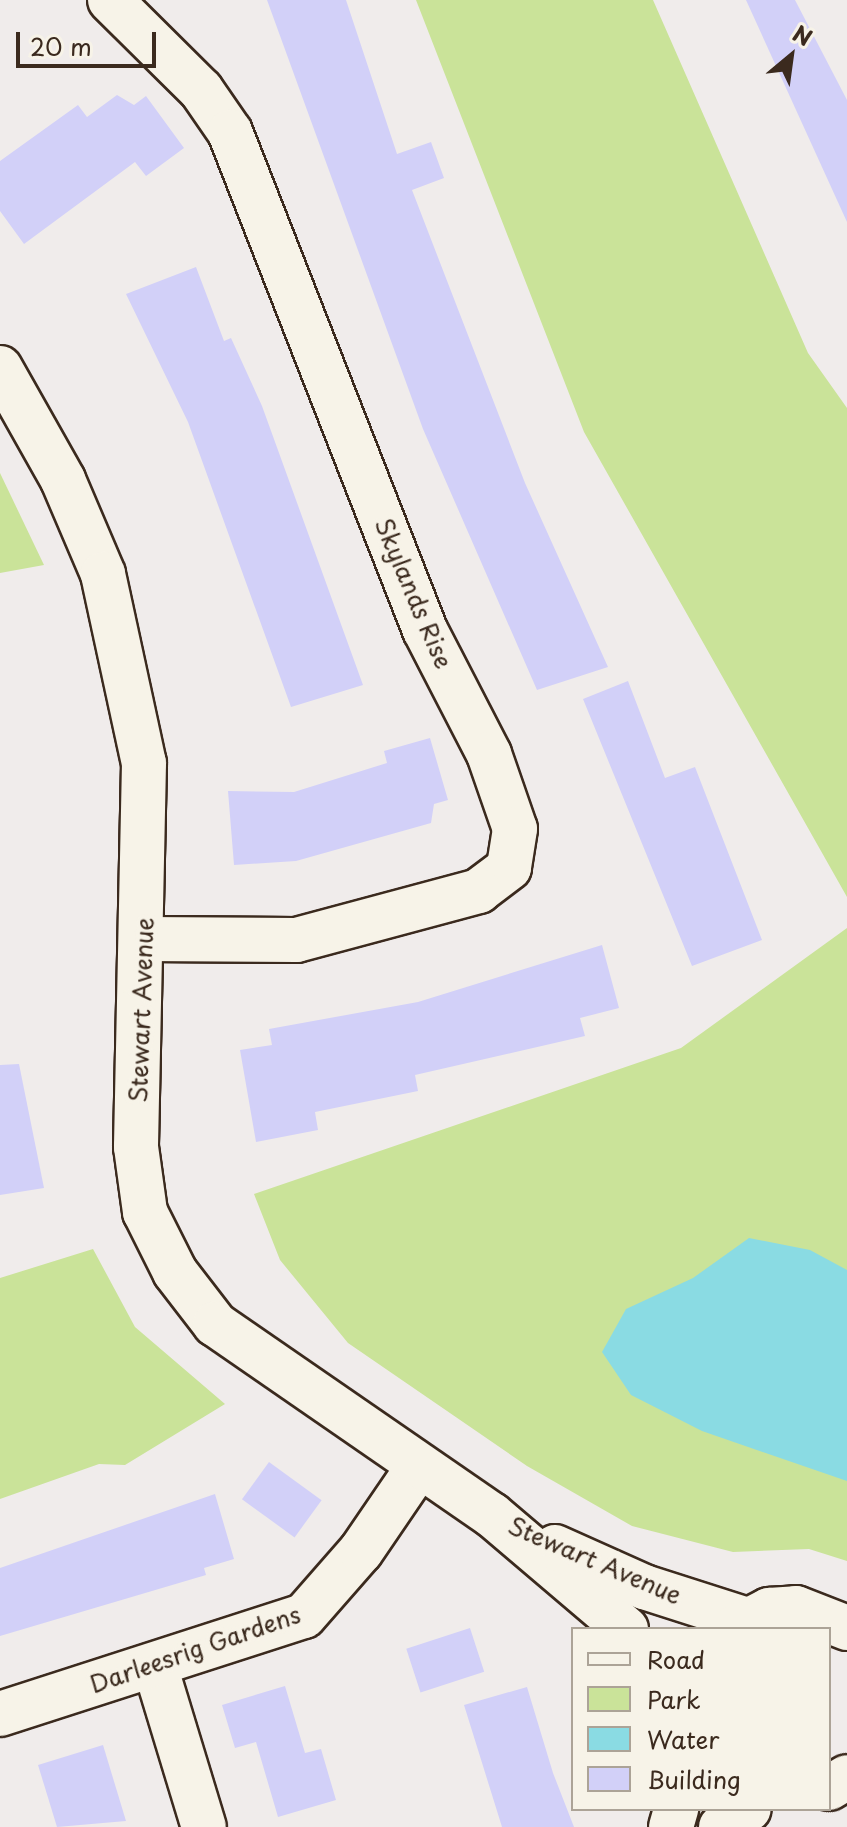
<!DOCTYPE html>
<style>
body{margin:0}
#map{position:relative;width:847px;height:1827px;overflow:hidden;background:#f0eceb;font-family:"Playpen Sans",sans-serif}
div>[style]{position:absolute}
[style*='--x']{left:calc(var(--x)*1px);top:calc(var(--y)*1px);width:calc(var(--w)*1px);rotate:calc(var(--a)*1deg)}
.green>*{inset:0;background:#cae399}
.water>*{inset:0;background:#8adbe3}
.building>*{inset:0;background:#d2d0f8;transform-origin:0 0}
.roads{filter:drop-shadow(2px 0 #3b2a1e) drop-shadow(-2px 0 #3b2a1e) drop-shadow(0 2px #3b2a1e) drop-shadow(0 -2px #3b2a1e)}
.minor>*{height:44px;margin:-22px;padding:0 22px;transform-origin:22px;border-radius:22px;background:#f7f3e8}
.tertiary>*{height:44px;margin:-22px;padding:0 22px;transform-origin:22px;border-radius:22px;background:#f7f3e8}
span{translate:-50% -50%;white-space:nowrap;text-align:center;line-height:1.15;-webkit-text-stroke:8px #f7f3e8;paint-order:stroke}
.street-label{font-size:24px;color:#3b2a1e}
.legend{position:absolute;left:571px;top:1627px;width:260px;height:184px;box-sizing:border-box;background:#f7f3e8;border:2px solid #aca397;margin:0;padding:10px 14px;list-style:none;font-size:24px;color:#3b2a1e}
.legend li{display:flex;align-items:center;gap:16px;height:40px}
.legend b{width:40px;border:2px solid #aca397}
.north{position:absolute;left:751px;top:16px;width:80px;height:80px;-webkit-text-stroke:6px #f7f3e8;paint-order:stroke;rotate:29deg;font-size:22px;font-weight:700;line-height:32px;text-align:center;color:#3b2a1e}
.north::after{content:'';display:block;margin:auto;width:28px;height:36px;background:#3b2a1e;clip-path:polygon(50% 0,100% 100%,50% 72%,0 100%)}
.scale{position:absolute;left:16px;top:32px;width:140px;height:36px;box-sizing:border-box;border:4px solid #3b2a1e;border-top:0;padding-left:10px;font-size:24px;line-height:28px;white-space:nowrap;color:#3b2a1e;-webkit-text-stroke:6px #f7f3e8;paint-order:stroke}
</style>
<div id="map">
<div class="green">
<div style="clip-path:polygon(416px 0,653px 0,808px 353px,847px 408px,847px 897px,584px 432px)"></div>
<div style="clip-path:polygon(0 473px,44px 565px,0 573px)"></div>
<div style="clip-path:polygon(847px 928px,847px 1561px,809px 1549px,733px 1552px,632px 1526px,527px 1466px,348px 1343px,280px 1260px,254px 1194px,681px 1048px)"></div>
<div style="clip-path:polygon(93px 1249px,135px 1327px,225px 1404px,125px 1465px,99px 1464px,0 1499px,0 1278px)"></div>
</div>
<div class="water">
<div style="clip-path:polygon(749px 1238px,810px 1250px,847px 1270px,847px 1481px,702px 1431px,631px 1395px,602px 1352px,626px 1309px,693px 1278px)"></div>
</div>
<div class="building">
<div style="clip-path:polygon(267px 0,346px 0,397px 154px,431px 142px,444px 178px,412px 190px,525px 483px,608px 667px,537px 690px,423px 429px)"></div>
<div style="clip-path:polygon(746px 0,795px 0,847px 100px,847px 222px)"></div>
<div style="clip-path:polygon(117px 95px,134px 105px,146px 96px,184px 148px,146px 176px,135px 162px,24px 244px,0 211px,0 161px,78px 105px,87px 117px)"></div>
<div style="clip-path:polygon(196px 267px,224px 341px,231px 338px,262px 406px,363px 685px,291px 707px,188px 422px,126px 294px)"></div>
<div style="clip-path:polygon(628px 681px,665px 778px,695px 767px,762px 940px,692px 966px,583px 699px)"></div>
<div style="clip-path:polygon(430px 738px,448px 800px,434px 804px,431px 823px,296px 861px,234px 865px,228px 791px,294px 792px,387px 763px,384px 751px)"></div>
<div style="clip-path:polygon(602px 945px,619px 1008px,580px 1018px,585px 1036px,415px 1075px,418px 1091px,315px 1112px,318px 1130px,256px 1142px,240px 1050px,272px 1045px,269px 1029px,418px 1002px)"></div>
<div style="clip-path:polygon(19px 1064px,44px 1188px,0 1195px,0 1065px)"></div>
<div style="left:269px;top:1462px;width:65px;height:46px;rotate:36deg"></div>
<div style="clip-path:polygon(215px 1494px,234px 1559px,204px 1568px,206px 1575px,0 1636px,0 1568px)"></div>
<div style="left:470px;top:1628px;width:46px;height:67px;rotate:72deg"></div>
<div style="clip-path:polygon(285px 1686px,305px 1753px,321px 1749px,336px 1800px,278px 1817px,256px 1742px,235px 1748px,222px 1705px)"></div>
<div style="clip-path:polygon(527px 1687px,553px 1773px,574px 1827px,502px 1827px,464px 1705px)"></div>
<div style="clip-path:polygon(103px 1745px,126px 1821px,57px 1827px,38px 1765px)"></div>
</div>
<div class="roads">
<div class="minor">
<div style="--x:110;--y:0;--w:128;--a:44.7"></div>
<div style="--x:201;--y:90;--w:51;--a:55.4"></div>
<div style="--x:230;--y:132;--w:535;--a:68.62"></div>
<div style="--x:425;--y:630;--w:140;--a:62.7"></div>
<div style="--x:489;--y:754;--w:79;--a:70.9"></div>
<div style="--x:515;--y:829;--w:39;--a:99"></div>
<div style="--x:509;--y:868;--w:38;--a:143"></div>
<div style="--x:479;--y:891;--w:189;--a:165"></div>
<div style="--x:296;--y:940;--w:151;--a:-179.6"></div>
<div style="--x:155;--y:1666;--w:168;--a:73.1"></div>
<div style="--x:0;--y:1714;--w:319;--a:-17.9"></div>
<div style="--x:304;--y:1616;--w:86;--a:-48.8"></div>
<div style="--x:361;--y:1551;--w:103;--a:-55.7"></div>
</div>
<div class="tertiary">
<div style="--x:0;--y:368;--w:129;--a:60.6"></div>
<div style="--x:63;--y:480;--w:102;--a:66.9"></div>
<div style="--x:103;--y:574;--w:193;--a:77.8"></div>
<div style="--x:144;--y:763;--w:384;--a:91.2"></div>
<div style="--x:136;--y:1147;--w:66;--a:82.1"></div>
<div style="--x:145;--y:1212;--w:67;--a:63.4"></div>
<div style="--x:175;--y:1272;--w:66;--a:52.4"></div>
<div style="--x:215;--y:1324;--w:336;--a:34.6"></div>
<div style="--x:492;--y:1515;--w:176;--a:40.4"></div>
<div style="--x:555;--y:1547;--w:98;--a:24.2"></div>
<div style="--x:644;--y:1587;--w:105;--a:17.7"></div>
<div style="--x:732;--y:1629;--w:42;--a:-27.2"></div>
<div style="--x:769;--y:1610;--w:27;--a:-4"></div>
<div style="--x:796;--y:1608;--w:55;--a:21.4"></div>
<div style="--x:829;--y:1788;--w:21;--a:-31"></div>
<div style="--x:671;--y:1827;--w:19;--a:-74"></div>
<div style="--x:721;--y:1827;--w:33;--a:-33"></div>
</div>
</div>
<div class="street-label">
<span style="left:414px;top:593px;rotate:67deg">Skylands Rise</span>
<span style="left:141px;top:1010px;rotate:-88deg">Stewart Avenue</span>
<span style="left:595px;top:1560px;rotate:23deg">Stewart Avenue</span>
<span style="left:195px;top:1649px;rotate:-19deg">Darleesrig Gardens</span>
</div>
<ul class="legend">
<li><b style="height:10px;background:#f7f3e8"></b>Road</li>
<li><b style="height:22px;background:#cae399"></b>Park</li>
<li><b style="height:22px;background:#8adbe3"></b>Water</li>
<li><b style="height:22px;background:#d2d0f8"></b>Building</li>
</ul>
<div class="north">N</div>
<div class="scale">20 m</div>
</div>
